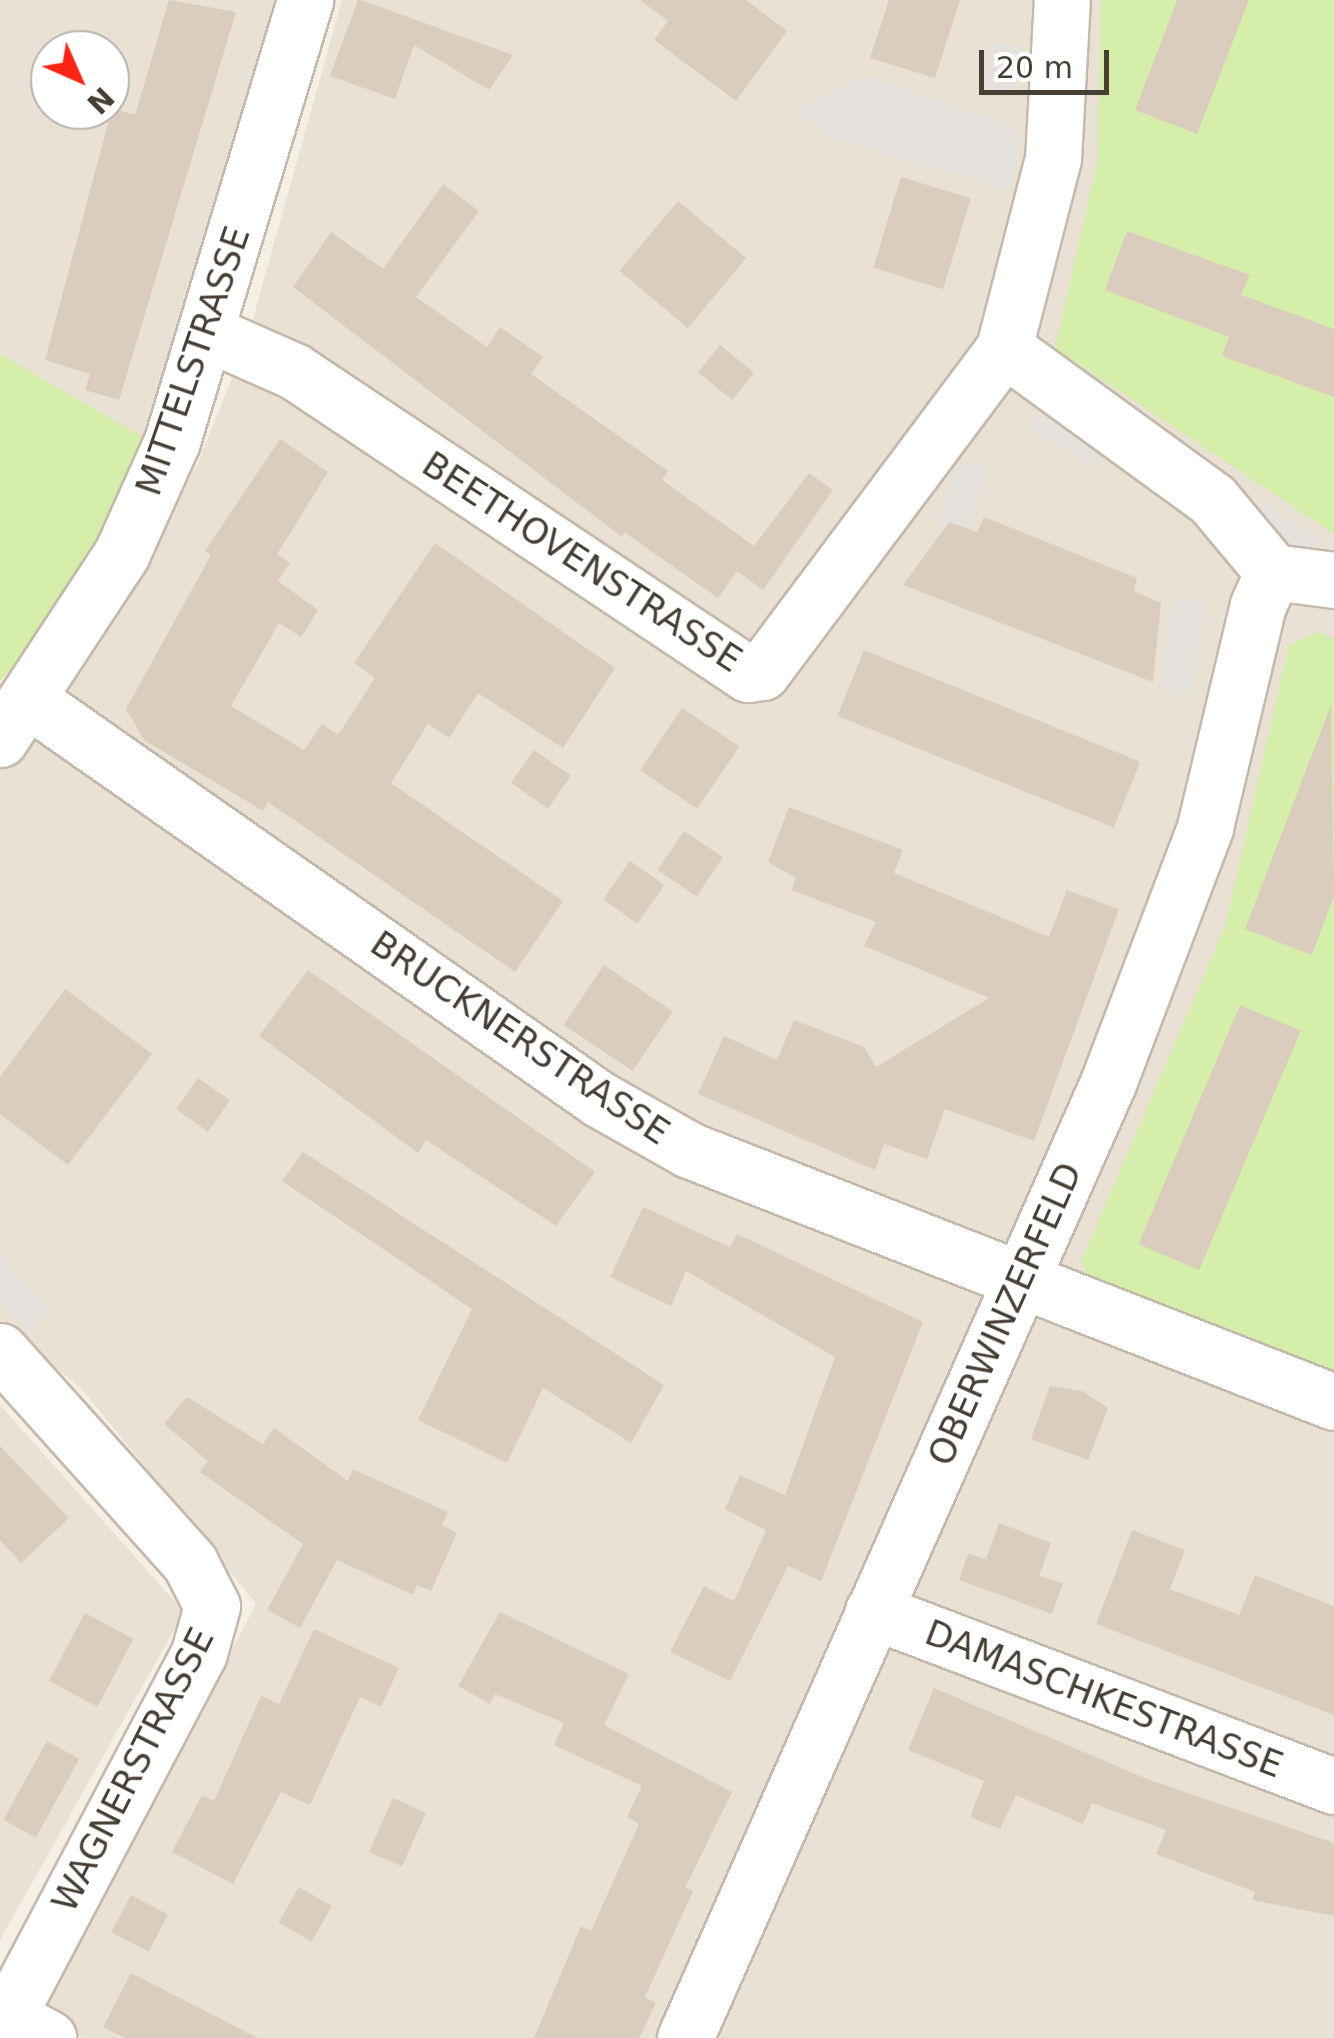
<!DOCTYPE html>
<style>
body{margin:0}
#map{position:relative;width:1334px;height:2038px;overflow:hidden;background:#f5efe6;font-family:"DejaVu Sans",sans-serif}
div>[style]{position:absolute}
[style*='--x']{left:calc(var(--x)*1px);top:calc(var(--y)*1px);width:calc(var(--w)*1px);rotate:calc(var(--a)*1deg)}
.residential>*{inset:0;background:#e9e1d3}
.green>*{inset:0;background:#d5eeaa}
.parking>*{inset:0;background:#e5e2de;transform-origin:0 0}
.building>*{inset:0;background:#dbcdbd;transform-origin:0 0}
.roads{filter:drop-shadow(2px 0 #c4b9aa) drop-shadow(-2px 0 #c4b9aa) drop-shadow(0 2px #c4b9aa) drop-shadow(0 -2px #c4b9aa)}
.minor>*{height:55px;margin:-27.5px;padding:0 27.5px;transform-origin:27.5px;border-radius:27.5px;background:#fff}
span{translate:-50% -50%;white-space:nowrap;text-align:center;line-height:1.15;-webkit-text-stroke:10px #fff;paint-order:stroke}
.street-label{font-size:35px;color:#483f34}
.north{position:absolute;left:30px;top:30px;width:100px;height:100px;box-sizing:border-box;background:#fff;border:2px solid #b6b2ae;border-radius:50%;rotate:135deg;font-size:28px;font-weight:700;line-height:40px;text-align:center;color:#483f34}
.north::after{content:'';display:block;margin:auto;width:35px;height:45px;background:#ff2313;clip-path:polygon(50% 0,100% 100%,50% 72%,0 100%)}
.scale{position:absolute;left:979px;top:50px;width:130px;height:45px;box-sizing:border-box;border:5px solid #483f34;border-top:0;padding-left:12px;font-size:30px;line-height:35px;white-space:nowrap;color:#483f34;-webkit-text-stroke:8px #fff;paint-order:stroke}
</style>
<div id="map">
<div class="residential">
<div style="clip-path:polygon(evenodd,0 0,274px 0,150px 443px,0 355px,0 0,50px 50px,110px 50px,110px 110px,50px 110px,50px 50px)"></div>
<div style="clip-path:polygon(342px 0,1334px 0,1334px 2038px,82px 2038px,42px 2013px,256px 1604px,82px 1389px,0 1323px,0 767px,105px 634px,197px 465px,246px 344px)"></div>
<div style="clip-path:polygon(0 1405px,184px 1612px,0 1940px)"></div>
</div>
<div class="green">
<div style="clip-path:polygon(1101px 0,1334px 0,1334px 534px,1055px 348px,1098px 159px)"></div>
<div style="clip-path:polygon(0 354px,151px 442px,64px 613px,0 681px)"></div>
<div style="clip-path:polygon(1319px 632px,1334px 639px,1334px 1377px,1090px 1282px,1081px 1262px,1225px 927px,1289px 645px)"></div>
</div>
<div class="parking">
<div style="left:990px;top:43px;width:29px;height:48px;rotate:4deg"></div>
<div style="clip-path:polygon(863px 75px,1012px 126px,1017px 154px,1010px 190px,832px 138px,794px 110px)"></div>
<div style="left:1045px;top:401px;width:78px;height:33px;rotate:29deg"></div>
<div style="left:959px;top:460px;width:28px;height:138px;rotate:17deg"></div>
<div style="left:1264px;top:504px;width:66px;height:22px;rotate:33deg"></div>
<div style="clip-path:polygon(1206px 596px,1190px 697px,1162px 686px,1173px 603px)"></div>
<div style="clip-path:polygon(0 1256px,51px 1310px,28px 1332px,0 1303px)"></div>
</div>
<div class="building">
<div style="clip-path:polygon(169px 0,236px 12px,119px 400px,85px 390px,90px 374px,45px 360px,112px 108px,135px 115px)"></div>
<div style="clip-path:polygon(358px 0,361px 0,513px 55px,489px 90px,414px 45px,395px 99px,330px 76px)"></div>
<div style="clip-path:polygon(640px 0,746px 0,787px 31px,736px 101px,654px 40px,668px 21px)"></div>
<div style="clip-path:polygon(889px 0,960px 0,935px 78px,870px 58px)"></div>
<div style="clip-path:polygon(1177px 0,1249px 0,1197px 134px,1135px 110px)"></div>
<div style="left:901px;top:177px;width:73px;height:95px;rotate:17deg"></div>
<div style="clip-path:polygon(443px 184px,479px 211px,416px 297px,487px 347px,500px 327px,543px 357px,531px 374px,668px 471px,662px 480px,754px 546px,809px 473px,833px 490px,763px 590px,737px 571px,718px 598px,624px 532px,622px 537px,293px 287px,331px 232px,383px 269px)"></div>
<div style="left:678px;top:201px;width:89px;height:91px;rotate:40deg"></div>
<div style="clip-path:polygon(1127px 231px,1250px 275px,1241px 295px,1334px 329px,1334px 397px,1222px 356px,1229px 337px,1105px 290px)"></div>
<div style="left:720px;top:345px;width:44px;height:35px;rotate:39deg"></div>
<div style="clip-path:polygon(280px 439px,328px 472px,277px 554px,290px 563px,278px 581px,318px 610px,301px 637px,279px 623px,231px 706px,304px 750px,322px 724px,338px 735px,375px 678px,354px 663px,435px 543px,615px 668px,563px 748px,478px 693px,449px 738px,428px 724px,391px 783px,563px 901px,515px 972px,268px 802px,263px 811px,144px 740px,126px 709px,211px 555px,205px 551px)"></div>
<div style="clip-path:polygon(984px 517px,1137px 578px,1134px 591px,1161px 603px,1153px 682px,903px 585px,949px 522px,977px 532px)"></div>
<div style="left:864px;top:650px;width:298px;height:71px;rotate:22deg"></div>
<div style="clip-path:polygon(1331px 705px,1334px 896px,1312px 955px,1245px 929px)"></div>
<div style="left:682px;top:708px;width:69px;height:75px;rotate:34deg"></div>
<div style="left:534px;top:750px;width:45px;height:40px;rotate:35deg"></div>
<div style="clip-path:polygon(789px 807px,903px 850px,894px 873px,1049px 937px,1067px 890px,1119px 909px,1034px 1141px,945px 1109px,927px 1159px,884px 1144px,875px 1170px,698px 1094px,724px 1036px,777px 1060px,794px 1020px,864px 1047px,876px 1067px,989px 998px,864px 946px,876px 922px,791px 890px,796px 878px,768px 862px)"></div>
<div style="left:684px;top:831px;width:47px;height:47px;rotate:34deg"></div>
<div style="left:630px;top:861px;width:42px;height:47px;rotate:35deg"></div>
<div style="left:604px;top:965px;width:83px;height:72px;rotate:34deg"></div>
<div style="clip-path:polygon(308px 970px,595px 1172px,556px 1226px,426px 1140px,418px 1153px,259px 1036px)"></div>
<div style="clip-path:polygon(65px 989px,152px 1054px,68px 1165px,0 1114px,0 1077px)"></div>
<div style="left:1240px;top:1005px;width:66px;height:260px;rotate:23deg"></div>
<div style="left:198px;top:1078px;width:39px;height:38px;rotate:35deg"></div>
<div style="clip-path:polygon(303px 1152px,664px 1385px,631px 1443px,543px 1388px,507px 1463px,418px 1420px,472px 1309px,282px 1181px)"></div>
<div style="clip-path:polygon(643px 1207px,730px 1247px,737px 1234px,923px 1322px,821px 1581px,788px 1566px,730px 1681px,670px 1652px,704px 1586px,734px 1601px,766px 1530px,725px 1509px,740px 1475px,785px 1495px,835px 1357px,686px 1271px,671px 1306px,610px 1277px)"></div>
<div style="clip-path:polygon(1050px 1386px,1082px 1391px,1108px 1408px,1088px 1460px,1031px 1439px)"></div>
<div style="clip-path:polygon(187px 1397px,263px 1444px,274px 1428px,348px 1481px,353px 1469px,448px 1512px,442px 1525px,457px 1533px,431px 1591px,417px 1585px,413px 1595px,337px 1560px,300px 1628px,267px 1610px,303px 1544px,200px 1472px,208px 1461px,164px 1424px)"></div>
<div style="clip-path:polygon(0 1446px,69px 1518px,21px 1563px,0 1540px)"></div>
<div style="clip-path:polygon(999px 1523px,1051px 1543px,1039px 1576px,1063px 1583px,1052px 1614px,959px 1580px,968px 1554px,986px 1559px)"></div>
<div style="clip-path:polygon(1132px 1530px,1185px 1550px,1170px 1589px,1239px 1615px,1255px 1575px,1334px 1606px,1334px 1715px,1096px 1624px)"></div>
<div style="clip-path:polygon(500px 1612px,629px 1674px,604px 1725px,732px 1792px,685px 1888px,693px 1891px,645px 1997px,656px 2003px,639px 2038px,534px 2038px,581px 1926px,591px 1931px,639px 1824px,627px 1817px,642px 1786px,554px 1745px,564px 1723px,495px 1694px,490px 1704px,458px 1686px)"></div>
<div style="left:85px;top:1613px;width:55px;height:77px;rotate:28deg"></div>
<div style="clip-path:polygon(314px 1629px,399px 1668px,381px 1707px,360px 1697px,310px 1805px,281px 1792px,233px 1884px,172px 1852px,202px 1795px,214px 1801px,261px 1696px,279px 1704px)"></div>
<div style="clip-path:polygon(934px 1688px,1147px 1779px,1334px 1843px,1334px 1916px,1252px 1900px,1255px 1892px,1156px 1854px,1166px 1830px,1092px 1803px,1083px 1824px,1016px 1795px,1000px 1829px,970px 1817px,984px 1781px,908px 1750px)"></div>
<div style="left:47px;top:1741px;width:37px;height:90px;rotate:29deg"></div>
<div style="left:393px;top:1798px;width:36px;height:59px;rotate:24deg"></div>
<div style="left:299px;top:1887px;width:38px;height:41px;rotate:30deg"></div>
<div style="left:131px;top:1895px;width:42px;height:42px;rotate:28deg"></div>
<div style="clip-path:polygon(131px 1973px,258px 2038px,125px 2038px,103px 2027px)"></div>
</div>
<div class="roads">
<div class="minor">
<div style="--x:210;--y:334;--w:92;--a:23.8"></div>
<div style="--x:294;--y:371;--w:546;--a:33.72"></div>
<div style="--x:748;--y:674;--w:14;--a:-8"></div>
<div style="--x:762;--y:672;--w:404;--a:-53.2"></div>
<div style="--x:1004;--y:348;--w:195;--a:-75.5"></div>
<div style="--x:1053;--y:159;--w:159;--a:-86.8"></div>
<div style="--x:1004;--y:348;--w:257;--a:36"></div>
<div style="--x:1212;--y:499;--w:95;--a:50.1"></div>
<div style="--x:1273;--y:572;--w:62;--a:7.5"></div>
<div style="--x:29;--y:700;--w:696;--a:34.99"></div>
<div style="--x:599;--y:1099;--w:103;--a:29.5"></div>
<div style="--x:689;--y:1150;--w:692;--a:21.34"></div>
<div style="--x:0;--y:739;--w:222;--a:-56.7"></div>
<div style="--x:122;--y:553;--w:123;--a:-65.9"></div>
<div style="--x:172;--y:441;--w:461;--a:-73.2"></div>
<div style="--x:0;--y:1351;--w:285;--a:48.1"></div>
<div style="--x:190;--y:1563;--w:48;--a:62.9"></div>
<div style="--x:212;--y:1606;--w:49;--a:105.5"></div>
<div style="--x:199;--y:1653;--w:426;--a:117.8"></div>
<div style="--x:873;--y:1611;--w:493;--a:20.8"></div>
<div style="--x:7;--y:2016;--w:47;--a:28.2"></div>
<div style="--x:685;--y:2038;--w:1044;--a:-66.11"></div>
<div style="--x:1108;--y:1083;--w:274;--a:-69.2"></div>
<div style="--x:1205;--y:827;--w:228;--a:-76.6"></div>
<div style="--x:1258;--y:605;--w:36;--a:-66"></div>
</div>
</div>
<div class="street-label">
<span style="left:193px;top:361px;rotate:-71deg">MITTELSTRASSE</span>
<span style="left:582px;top:562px;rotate:33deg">BEETHOVENSTRASSE</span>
<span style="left:520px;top:1038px;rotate:34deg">BRUCKNERSTRASSE</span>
<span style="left:1005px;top:1314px;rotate:-66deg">OBERWINZERFELD</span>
<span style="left:1104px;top:1699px;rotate:21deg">DAMASCHKESTRASSE</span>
<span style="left:133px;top:1770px;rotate:-63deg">WAGNERSTRASSE</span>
</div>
<div class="north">N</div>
<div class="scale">20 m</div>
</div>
